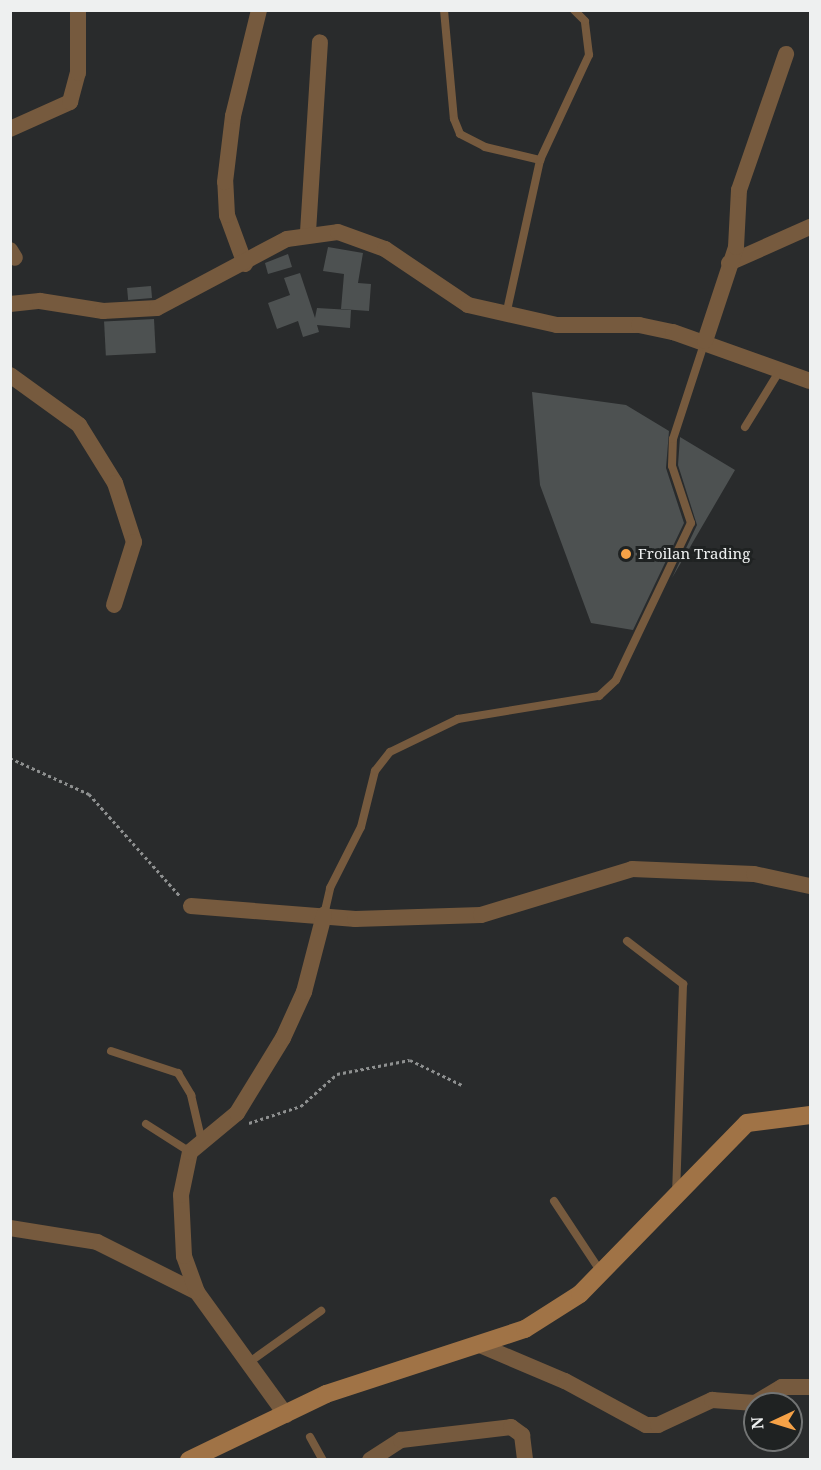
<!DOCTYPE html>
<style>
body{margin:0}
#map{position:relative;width:821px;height:1470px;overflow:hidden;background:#292b2c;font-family:"Noto Serif",serif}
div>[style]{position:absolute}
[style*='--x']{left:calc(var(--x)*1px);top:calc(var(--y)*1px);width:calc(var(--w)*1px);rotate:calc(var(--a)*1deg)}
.building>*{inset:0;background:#4d5151;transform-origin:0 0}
.path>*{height:3px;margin-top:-1.5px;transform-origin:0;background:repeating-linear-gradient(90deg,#8e9090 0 3px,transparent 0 6px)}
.lane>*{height:8px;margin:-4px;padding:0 4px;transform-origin:4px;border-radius:4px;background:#765a3e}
.street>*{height:16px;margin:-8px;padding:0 8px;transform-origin:8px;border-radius:8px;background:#765a3e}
.secondary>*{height:18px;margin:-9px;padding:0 9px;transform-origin:9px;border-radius:9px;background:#a07346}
.dots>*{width:16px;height:16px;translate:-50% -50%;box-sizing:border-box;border:3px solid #1f2222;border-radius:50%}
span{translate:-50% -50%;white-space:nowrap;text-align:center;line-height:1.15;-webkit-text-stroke:6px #1f2222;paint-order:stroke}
.poi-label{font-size:15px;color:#eef0f0}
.left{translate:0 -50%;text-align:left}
.frame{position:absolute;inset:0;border:12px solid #eef0f0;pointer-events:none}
.north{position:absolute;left:743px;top:1392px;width:60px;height:60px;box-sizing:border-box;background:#1f2222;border:2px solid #727474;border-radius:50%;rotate:266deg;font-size:16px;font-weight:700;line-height:24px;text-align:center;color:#eef0f0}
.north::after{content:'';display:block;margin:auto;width:21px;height:27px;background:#f6a247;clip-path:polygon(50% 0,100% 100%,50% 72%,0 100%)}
</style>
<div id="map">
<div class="building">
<div style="clip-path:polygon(328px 247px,363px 253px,358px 283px,371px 284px,369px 311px,341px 309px,344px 274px,323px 271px)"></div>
<div style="clip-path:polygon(288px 254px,292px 267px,268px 274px,265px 263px)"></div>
<div style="clip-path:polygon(300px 273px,315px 318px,317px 308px,351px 310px,350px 328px,317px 325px,319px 332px,303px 337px,298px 321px,277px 329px,268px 303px,290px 295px,284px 278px)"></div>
<div style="left:151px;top:286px;width:12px;height:24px;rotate:85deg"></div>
<div style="left:154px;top:319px;width:34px;height:50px;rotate:87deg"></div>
<div style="clip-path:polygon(532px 392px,626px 405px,669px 431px,666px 468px,684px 523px,633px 630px,591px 623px,540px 485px)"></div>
<div style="clip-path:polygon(680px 437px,735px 470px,672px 578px,697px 525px,678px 465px)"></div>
</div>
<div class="path">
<div style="--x:10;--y:758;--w:87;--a:24.5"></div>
<div style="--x:89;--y:794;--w:137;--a:48.3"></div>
<div style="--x:249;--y:1123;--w:55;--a:-18.1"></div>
<div style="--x:301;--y:1106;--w:48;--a:-41.6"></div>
<div style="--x:337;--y:1074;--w:74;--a:-10.9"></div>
<div style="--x:410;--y:1060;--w:58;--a:25.7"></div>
</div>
<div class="lane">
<div style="--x:444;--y:10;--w:109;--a:84.8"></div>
<div style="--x:454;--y:119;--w:16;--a:68"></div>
<div style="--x:460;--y:134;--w:28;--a:27"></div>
<div style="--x:485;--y:147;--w:57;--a:13.3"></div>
<div style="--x:506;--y:315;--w:159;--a:-77.6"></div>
<div style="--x:540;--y:160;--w:116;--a:-65"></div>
<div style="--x:589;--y:55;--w:34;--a:-97"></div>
<div style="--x:585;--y:21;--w:16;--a:-135"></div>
<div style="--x:745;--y:427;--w:67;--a:-58.4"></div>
<div style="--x:324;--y:915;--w:28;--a:-77"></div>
<div style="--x:330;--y:888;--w:68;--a:-63.1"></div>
<div style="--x:361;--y:827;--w:58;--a:-76"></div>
<div style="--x:375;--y:771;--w:24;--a:-52"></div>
<div style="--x:390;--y:752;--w:76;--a:-25.9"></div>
<div style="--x:458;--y:719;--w:143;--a:-9.3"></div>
<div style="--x:599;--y:696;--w:23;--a:-43"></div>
<div style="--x:616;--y:680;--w:174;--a:-64.5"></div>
<div style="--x:691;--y:523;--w:60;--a:-108.4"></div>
<div style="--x:672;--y:466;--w:27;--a:-88"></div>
<div style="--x:673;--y:439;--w:103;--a:-71.9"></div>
<div style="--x:627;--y:941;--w:71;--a:37.5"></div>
<div style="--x:683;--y:984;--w:208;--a:91.9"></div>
<div style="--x:111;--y:1051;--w:71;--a:18.2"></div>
<div style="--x:178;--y:1073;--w:26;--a:59"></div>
<div style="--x:191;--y:1095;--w:44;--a:76.9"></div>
<div style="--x:146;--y:1124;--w:52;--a:32.5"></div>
<div style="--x:554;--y:1201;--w:85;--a:56.5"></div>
<div style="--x:248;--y:1363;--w:90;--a:-35.5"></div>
<div style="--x:310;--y:1437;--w:26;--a:61"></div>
</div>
<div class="street">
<div style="--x:10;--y:129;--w:66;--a:-24.2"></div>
<div style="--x:70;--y:102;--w:30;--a:-75"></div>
<div style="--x:78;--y:73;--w:63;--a:-90"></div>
<div style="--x:308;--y:232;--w:190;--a:-86.4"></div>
<div style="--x:10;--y:250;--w:9;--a:58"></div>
<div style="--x:729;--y:263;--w:89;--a:-24"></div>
<div style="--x:245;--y:264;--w:52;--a:-110.2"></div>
<div style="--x:227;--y:215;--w:33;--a:-93"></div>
<div style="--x:225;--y:182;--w:66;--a:-83.1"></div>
<div style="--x:233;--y:116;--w:109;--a:-76.2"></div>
<div style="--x:10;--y:304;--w:30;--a:-6"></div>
<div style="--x:40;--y:301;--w:64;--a:9"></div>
<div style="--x:103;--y:311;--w:54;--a:-3.2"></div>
<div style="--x:157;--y:308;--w:147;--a:-28"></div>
<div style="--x:287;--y:239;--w:51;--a:-7.8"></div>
<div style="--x:338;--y:232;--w:50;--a:19.9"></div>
<div style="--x:385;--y:249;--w:100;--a:34"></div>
<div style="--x:468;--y:305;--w:91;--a:12.7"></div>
<div style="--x:557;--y:325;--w:82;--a:0"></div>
<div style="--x:639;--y:325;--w:35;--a:12"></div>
<div style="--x:673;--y:332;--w:145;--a:19.7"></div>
<div style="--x:705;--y:341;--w:99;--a:-71.7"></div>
<div style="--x:736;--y:247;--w:57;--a:-87"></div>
<div style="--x:739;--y:190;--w:144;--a:-70.9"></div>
<div style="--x:10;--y:375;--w:85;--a:35.9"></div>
<div style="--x:79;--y:425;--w:68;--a:58.2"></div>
<div style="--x:115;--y:483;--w:62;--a:72.1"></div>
<div style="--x:134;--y:542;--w:66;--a:107.6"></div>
<div style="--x:191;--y:906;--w:165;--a:4.5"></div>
<div style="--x:355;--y:919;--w:126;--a:-1.8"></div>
<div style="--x:481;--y:915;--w:158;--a:-16.9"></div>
<div style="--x:632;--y:869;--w:122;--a:2.3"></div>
<div style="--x:754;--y:874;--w:57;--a:12.1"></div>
<div style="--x:10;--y:1228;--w:88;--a:9.1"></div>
<div style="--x:97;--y:1242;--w:112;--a:26.6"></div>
<div style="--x:482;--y:1346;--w:90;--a:22.9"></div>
<div style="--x:565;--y:1381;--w:92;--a:28.5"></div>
<div style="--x:646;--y:1425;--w:12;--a:0"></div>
<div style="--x:658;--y:1425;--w:60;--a:-24.8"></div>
<div style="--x:712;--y:1400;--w:43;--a:4"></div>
<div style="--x:755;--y:1403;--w:31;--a:-31"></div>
<div style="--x:782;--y:1387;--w:28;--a:0"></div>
<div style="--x:286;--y:1415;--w:152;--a:-125.9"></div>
<div style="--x:197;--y:1292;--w:38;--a:-110"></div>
<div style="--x:184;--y:1256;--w:61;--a:-92.8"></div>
<div style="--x:181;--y:1195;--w:44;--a:-78.2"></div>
<div style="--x:190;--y:1152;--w:61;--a:-39.7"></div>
<div style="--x:237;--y:1113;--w:88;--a:-58.5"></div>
<div style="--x:283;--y:1038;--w:51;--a:-65.5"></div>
<div style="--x:304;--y:992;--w:80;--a:-75.4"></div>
<div style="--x:370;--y:1460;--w:37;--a:-33"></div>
<div style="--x:401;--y:1440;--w:111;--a:-6.7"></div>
<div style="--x:511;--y:1427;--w:14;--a:36"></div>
<div style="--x:522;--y:1435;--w:25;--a:83"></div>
</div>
<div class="secondary">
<div style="--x:189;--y:1460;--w:152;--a:-25.7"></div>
<div style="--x:326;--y:1394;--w:209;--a:-18.1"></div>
<div style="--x:525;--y:1329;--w:65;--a:-32.5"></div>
<div style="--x:580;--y:1294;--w:239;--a:-45.7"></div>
<div style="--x:747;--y:1123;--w:64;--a:-7.2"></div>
</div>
<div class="dots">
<div style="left:626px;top:554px;background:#f6a247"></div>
</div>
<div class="poi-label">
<span class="left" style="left:638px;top:554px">Froilan Trading</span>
</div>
<div class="frame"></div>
<div class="north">N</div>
</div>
